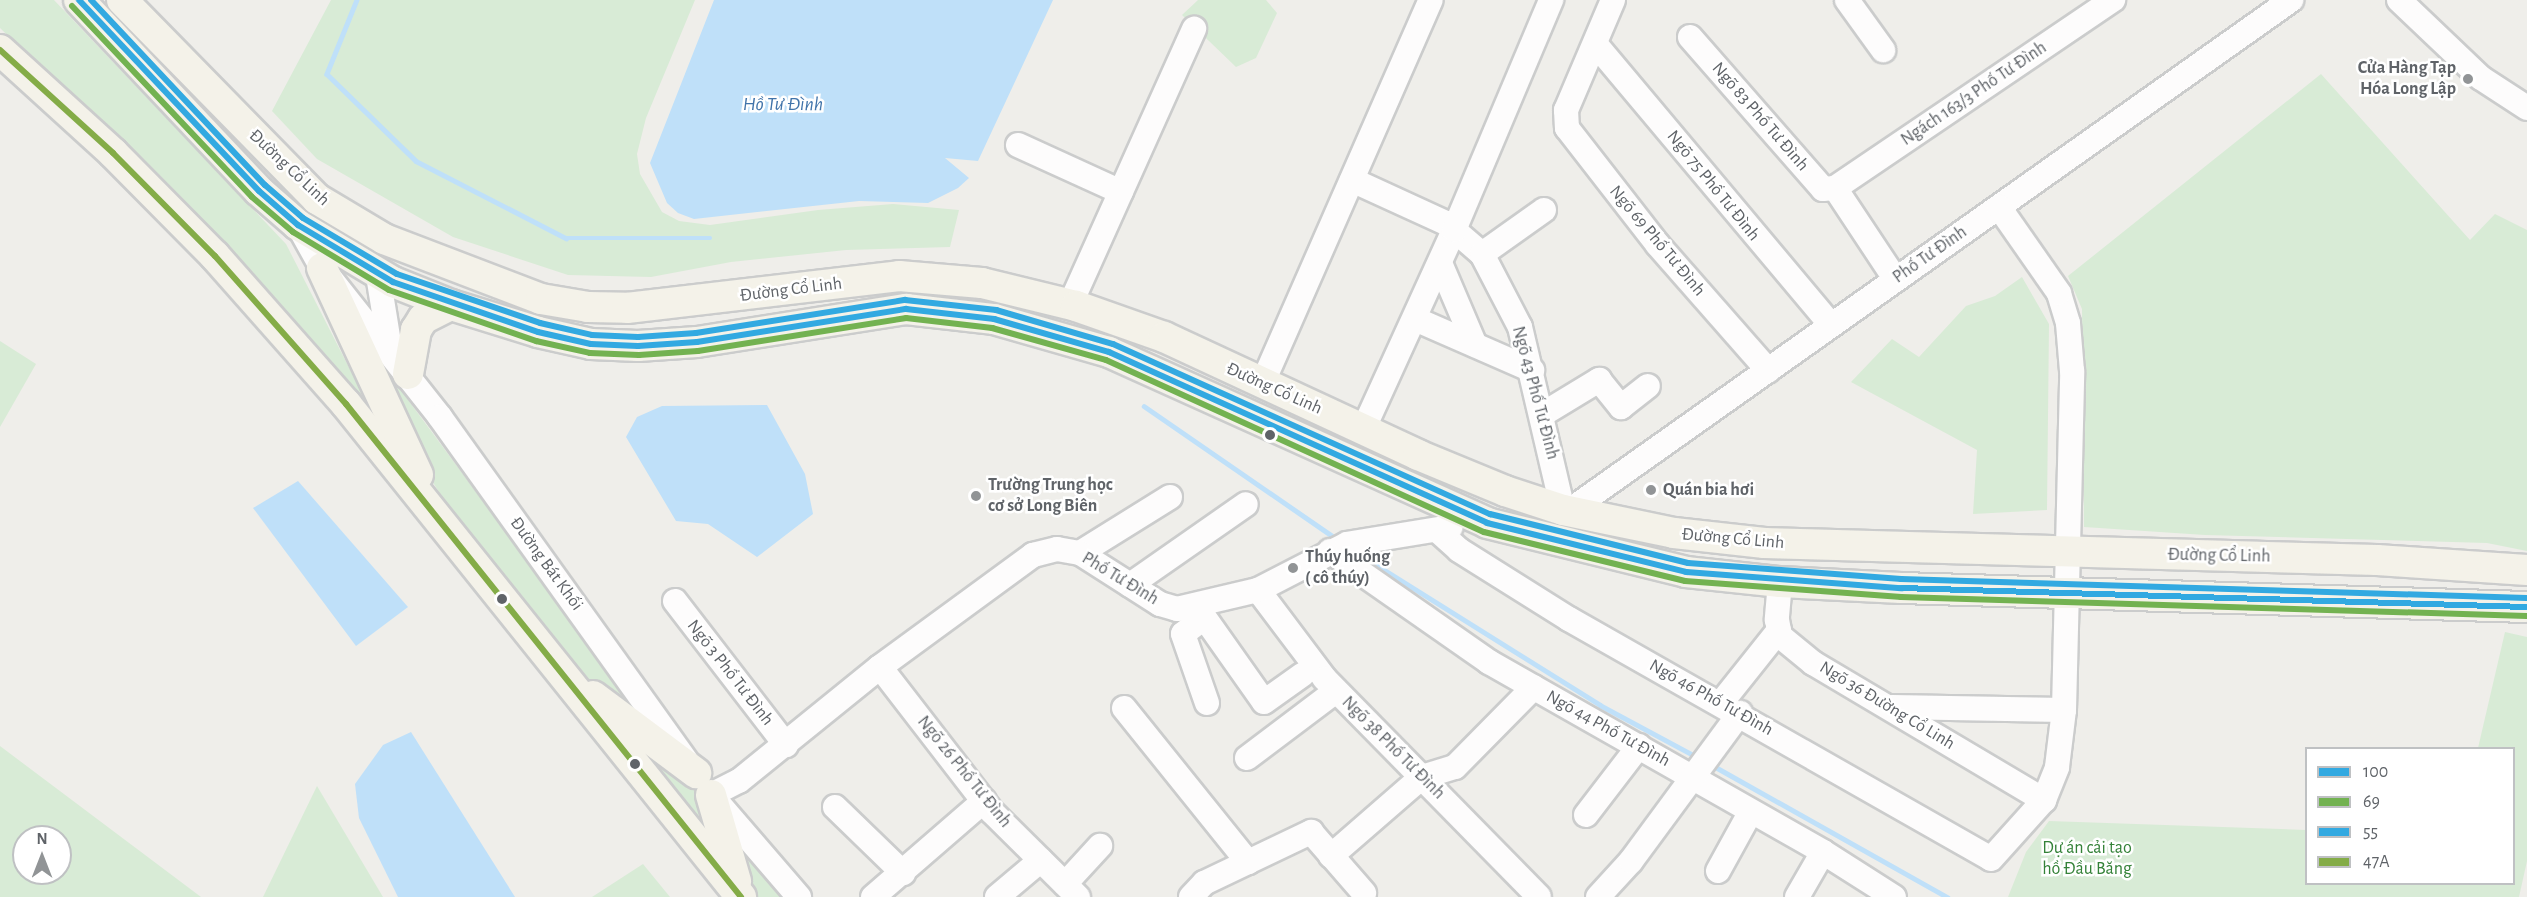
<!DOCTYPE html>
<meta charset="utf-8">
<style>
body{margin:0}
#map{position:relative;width:2527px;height:897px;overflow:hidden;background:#efeeea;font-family:"Alegreya Sans",sans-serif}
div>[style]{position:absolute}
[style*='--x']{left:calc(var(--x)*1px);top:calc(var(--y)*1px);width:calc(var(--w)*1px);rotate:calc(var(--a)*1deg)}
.green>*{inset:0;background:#d8ebd6}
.water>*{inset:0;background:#bfe0f9}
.stream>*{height:4.5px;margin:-2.25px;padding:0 2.25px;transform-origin:2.25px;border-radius:2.25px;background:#bfe0f9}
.roads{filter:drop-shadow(2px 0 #cbcccc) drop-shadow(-2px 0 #cbcccc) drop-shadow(0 2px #cbcccc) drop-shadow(0 -2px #cbcccc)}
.minor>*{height:24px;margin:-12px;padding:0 12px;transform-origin:12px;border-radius:12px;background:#fdfcfc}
.major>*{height:30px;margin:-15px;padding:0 15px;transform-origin:15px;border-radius:15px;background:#f4f2e9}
.bus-1>*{height:6px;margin:-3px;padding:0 3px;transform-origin:3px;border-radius:3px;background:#32a9e1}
.bus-2>*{height:6px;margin:-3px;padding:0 3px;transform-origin:3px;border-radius:3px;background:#73b251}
.bus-3>*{height:6px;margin:-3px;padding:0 3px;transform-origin:3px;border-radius:3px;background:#32a9e1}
.bus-4>*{height:6px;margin:-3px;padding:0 3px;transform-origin:3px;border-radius:3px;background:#84ac47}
.dots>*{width:16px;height:16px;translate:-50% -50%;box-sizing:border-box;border:3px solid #fff;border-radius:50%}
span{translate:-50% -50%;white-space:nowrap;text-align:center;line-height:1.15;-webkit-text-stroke:5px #fff;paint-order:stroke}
.poi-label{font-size:18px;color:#5f6368;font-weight:700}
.right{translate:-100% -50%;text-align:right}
.left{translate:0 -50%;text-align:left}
.street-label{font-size:18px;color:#5f6368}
.park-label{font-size:18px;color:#348238}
.water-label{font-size:20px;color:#4174aa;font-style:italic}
.legend{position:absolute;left:2305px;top:747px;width:210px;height:138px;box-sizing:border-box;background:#fff;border:2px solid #bfc1c3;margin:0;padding:8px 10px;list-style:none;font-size:18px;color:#5f6368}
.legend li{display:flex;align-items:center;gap:12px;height:30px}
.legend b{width:30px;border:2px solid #bfc1c3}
.north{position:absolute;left:12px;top:825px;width:60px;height:60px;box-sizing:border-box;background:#fff;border:2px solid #bfc1c3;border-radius:50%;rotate:0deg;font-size:16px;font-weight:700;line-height:24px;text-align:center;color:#5f6368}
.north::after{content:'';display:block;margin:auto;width:21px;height:27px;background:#919496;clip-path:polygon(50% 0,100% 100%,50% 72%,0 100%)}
</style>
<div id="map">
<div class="green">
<div style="clip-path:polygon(0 0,54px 0,286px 244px,386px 440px,114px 138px,0 28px)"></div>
<div style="clip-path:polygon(331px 0,695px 0,646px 118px,637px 154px,640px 174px,662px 212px,679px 221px,710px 225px,818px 210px,893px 204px,959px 210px,950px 247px,846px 250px,731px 262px,651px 277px,568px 275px,453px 237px,317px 159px,272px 111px)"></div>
<div style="clip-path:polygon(1198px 0,1266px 0,1277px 13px,1256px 58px,1236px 67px,1182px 15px)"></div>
<div style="clip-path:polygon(2321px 74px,2470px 240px,2495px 214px,2527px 230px,2527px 551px,2487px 543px,2205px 535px,2084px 527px,2082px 309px,2068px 276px)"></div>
<div style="clip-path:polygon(2022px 277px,2049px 324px,2047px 510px,1973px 514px,1977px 450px,1851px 382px,1892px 339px,1919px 357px,1966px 306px,1995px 296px)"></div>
<div style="clip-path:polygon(363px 339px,576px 627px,654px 730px,639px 724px,553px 648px,473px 548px,420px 461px)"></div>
<div style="clip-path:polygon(0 341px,36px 364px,0 427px)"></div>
<div style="clip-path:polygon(2505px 632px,2527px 637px,2527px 861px,2519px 897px,2008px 897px,2026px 852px,2049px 821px,2306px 830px,2306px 884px,2514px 884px,2514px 748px,2478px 748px)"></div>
<div style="clip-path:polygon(593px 702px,701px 795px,729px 870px)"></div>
<div style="clip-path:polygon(evenodd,0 746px,201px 897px,0 897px,0 746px,24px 837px,60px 837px,60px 873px,24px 873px,24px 837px)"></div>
<div style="clip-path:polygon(317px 786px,383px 897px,263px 897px)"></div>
<div style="clip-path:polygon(734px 835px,784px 897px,753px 897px)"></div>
<div style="clip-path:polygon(643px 864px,670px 897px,592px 897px)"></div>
</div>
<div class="water">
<div style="clip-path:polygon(714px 0,1053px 0,978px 161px,945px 158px,969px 178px,958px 188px,928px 203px,859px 201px,694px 219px,678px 213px,667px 203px,650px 163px)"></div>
<div style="clip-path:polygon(767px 405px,805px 474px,813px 514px,757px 557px,708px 524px,676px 521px,626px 437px,637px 417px,662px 406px)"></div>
<div style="clip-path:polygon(298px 481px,408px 607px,356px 646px,253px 508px)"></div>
<div style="clip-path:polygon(411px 732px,515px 897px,398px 897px,359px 818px,355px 784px,383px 745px)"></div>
</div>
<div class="stream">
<div style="--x:357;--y:0;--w:80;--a:112.1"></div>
<div style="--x:327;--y:74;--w:124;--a:44.3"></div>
<div style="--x:416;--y:161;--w:169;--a:27.2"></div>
<div style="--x:566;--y:238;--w:144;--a:0"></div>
<div style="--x:1144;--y:406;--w:234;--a:34.6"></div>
<div style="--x:1354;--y:551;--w:290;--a:32"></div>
<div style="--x:1600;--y:705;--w:112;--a:28.2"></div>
<div style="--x:1712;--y:765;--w:270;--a:29.3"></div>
</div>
<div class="roads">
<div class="minor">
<div style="--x:1613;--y:0;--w:120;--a:113.1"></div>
<div style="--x:1566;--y:110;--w:18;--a:87"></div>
<div style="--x:1567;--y:128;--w:148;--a:52.1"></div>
<div style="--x:1658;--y:245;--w:167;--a:48.7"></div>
<div style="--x:1847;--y:0;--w:62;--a:54.2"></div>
<div style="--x:2399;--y:0;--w:113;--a:43.6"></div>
<div style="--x:2481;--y:78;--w:55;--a:33.1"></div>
<div style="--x:1690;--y:37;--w:202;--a:48.8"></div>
<div style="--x:1823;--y:189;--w:12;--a:-5"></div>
<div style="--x:1835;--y:188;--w:336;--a:-34.1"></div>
<div style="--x:1597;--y:46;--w:364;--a:50"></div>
<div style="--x:1018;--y:145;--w:113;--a:24.5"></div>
<div style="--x:1352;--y:180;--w:103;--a:24.6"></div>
<div style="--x:1446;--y:223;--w:48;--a:40.7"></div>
<div style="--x:1482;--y:254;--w:82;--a:62.5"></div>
<div style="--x:1520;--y:327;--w:188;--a:76.8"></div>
<div style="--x:1835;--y:188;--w:110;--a:56.5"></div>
<div style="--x:298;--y:225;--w:49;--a:60.8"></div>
<div style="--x:322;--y:268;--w:190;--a:51.6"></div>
<div style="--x:440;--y:417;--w:421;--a:54.4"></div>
<div style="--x:1482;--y:254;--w:76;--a:-35.4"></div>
<div style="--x:1440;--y:263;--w:89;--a:66.9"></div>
<div style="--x:378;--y:275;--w:75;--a:80.8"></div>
<div style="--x:1070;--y:305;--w:303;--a:-65.8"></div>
<div style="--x:1415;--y:319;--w:128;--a:23.6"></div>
<div style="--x:1263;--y:382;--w:417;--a:-66.3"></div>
<div style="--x:1543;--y:414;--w:66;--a:-31.3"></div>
<div style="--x:1599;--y:380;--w:35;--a:51"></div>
<div style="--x:1621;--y:407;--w:34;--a:-38"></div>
<div style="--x:1363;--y:430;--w:220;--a:-65.5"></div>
<div style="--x:1454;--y:230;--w:250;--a:-67.1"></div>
<div style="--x:1569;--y:511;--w:885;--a:-35.29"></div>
<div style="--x:1437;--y:530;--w:30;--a:42"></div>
<div style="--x:1459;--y:550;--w:130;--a:32.1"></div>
<div style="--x:1569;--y:619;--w:485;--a:29.6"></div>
<div style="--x:1991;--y:859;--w:79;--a:-48.1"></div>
<div style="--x:2044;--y:800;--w:35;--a:-68"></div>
<div style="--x:2057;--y:767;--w:57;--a:-83"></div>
<div style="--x:2064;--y:710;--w:339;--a:-88.6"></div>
<div style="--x:2072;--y:371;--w:48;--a:-94.8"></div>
<div style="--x:2068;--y:323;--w:31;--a:-107"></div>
<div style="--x:2059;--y:293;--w:105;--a:-124.9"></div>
<div style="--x:1330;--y:551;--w:194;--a:34.9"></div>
<div style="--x:1489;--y:662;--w:384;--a:29.6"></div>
<div style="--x:1823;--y:852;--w:84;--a:32.4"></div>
<div style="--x:1080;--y:553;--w:106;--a:-31.9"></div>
<div style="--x:1780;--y:582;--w:38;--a:95"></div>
<div style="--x:1777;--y:620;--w:16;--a:79"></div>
<div style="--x:1780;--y:636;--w:43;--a:39.3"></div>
<div style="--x:1813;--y:663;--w:269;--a:30.7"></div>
<div style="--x:1130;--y:585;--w:141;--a:-34.9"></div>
<div style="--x:1258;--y:590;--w:111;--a:53"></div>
<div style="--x:1325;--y:679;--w:305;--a:45.5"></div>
<div style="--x:675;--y:601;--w:182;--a:52.4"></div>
<div style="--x:1197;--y:607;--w:116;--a:54.8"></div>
<div style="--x:1264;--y:702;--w:47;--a:-35.4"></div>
<div style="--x:1204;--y:618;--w:26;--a:143"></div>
<div style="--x:1183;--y:634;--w:73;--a:70.8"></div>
<div style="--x:880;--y:667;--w:183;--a:52.3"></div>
<div style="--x:992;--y:812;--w:121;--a:44.7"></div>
<div style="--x:1721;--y:703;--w:93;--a:-51.5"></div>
<div style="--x:1892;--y:707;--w:172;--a:1"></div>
<div style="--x:1124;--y:708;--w:198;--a:51.2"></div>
<div style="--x:1247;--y:758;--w:111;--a:-37"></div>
<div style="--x:711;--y:795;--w:31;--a:-27"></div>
<div style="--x:739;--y:781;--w:181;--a:-39"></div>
<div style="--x:880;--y:667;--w:190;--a:-36.2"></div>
<div style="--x:1033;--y:555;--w:25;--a:-14"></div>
<div style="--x:1057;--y:549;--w:23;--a:10"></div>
<div style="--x:1080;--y:553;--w:95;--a:32.5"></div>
<div style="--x:1160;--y:604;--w:18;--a:16"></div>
<div style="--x:1177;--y:609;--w:83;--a:-13.2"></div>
<div style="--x:1258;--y:590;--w:100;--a:-27.3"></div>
<div style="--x:1347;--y:544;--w:105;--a:-9.3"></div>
<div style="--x:713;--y:797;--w:132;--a:49.3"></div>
<div style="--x:835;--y:807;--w:95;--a:44.1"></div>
<div style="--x:1586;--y:815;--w:87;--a:-52.5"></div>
<div style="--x:1331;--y:856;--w:121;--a:-41"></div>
<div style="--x:1422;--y:777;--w:34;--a:-17"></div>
<div style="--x:1455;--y:767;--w:112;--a:-45.4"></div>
<div style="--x:1718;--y:871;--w:68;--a:-61.2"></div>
<div style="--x:1065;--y:884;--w:52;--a:-47.4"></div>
<div style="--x:873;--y:897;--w:147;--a:-40.9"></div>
<div style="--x:997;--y:897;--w:57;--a:-40.1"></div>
<div style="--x:1191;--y:897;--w:19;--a:-47"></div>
<div style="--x:1204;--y:883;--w:119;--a:-25.5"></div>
<div style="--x:1311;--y:832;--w:81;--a:49"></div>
<div style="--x:1598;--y:897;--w:49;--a:-47.5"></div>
<div style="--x:1631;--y:861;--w:184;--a:-53.6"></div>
<div style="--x:1797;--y:897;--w:52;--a:-60"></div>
</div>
<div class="major">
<div style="--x:79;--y:0;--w:262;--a:46.7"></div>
<div style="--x:259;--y:191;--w:52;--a:41.1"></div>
<div style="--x:298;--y:225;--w:111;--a:31"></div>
<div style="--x:393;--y:282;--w:62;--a:21.6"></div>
<div style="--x:451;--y:305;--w:91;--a:17.2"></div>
<div style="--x:538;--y:332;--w:54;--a:12.8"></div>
<div style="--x:591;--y:344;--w:47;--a:2.4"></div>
<div style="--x:638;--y:346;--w:59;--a:-3.9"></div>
<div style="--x:697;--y:342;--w:212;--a:-9"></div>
<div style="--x:906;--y:309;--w:89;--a:6.5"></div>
<div style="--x:994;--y:319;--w:120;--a:16"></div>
<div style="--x:1109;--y:352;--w:415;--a:24.3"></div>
<div style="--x:1487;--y:523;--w:205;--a:13.8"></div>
<div style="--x:1686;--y:572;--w:95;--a:6.1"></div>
<div style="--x:1780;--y:582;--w:121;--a:2.8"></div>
<div style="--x:1901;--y:588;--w:626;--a:1.74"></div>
<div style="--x:122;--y:0;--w:279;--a:45.6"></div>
<div style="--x:317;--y:199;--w:78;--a:30.8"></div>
<div style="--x:384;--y:239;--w:168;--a:20.9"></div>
<div style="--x:541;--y:299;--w:48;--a:9.7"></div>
<div style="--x:588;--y:307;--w:39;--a:1"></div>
<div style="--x:627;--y:308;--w:274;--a:-6.7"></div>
<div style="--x:899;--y:276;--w:83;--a:4.8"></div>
<div style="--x:982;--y:283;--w:97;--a:13.7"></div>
<div style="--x:1076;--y:306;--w:93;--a:19.4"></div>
<div style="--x:1164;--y:337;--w:280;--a:24.9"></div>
<div style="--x:1418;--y:455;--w:94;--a:22.5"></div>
<div style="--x:1505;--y:491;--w:61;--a:18.1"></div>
<div style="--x:1563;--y:510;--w:113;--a:11.7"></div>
<div style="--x:1674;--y:533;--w:91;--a:6.3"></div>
<div style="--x:1764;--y:543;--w:613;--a:1.59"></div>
<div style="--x:2377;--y:560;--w:150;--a:3.8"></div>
<div style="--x:0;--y:50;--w:153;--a:42.3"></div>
<div style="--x:113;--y:153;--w:145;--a:45.3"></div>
<div style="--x:215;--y:256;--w:198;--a:48.5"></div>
<div style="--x:346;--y:404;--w:632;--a:51.3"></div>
<div style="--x:322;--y:268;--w:228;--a:65.1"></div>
<div style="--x:408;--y:374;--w:45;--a:-79.7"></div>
<div style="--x:416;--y:330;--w:13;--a:-58"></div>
<div style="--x:423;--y:319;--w:31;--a:-27"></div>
<div style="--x:593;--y:696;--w:129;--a:36.8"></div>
<div style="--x:711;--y:795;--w:90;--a:73.8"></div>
</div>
</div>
<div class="bus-1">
<div style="--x:79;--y:0;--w:262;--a:46.7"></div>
<div style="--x:259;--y:191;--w:52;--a:41.1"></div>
<div style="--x:298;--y:225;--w:111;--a:31"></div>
<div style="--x:393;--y:282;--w:153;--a:19"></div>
<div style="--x:538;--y:332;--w:54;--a:12.8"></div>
<div style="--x:591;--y:344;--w:47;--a:2.4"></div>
<div style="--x:638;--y:346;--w:59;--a:-3.9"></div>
<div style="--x:697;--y:342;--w:212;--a:-9"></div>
<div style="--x:906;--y:309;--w:89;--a:6.5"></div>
<div style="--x:994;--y:319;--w:120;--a:16"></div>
<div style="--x:1109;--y:352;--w:415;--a:24.3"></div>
<div style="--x:1487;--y:523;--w:205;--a:13.8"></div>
<div style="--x:1686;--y:572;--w:216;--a:4.3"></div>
<div style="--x:1901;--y:588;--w:626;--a:1.74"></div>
</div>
<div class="bus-2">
<div style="--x:72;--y:6;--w:262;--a:46.7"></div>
<div style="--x:252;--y:197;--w:54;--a:40.5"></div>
<div style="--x:293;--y:232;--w:112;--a:31.1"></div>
<div style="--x:389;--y:290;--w:156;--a:19.1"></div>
<div style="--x:536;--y:341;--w:55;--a:12.5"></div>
<div style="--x:590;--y:353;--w:49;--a:2.3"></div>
<div style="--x:639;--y:355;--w:59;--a:-3.9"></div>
<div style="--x:698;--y:351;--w:211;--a:-9"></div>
<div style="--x:906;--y:318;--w:87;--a:6.6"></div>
<div style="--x:992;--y:328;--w:118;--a:15.7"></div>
<div style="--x:1106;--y:360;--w:415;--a:24.5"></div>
<div style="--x:1484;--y:532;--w:207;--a:13.7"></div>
<div style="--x:1685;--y:581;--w:217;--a:4.2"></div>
<div style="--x:1901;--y:597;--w:626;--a:1.74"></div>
</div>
<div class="bus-3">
<div style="--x:91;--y:0;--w:254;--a:46.8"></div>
<div style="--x:265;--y:185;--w:50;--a:41"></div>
<div style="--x:303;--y:218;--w:109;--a:30.8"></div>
<div style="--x:397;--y:274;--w:151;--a:18.9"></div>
<div style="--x:540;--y:323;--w:53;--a:13"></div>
<div style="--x:592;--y:335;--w:46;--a:2.5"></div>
<div style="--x:638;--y:337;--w:58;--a:-3.9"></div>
<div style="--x:696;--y:333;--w:212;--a:-9"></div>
<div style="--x:905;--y:300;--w:92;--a:6.3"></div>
<div style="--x:996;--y:310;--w:122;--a:16.2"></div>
<div style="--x:1113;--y:344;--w:414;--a:24.3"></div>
<div style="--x:1490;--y:514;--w:204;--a:13.9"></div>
<div style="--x:1688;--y:563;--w:214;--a:4.3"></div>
<div style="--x:1901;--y:579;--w:626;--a:1.74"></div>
</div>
<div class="bus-4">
<div style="--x:0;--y:50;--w:153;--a:42.3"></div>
<div style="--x:113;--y:153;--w:145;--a:45.3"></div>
<div style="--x:215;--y:256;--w:198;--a:48.5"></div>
<div style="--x:346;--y:404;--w:632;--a:51.3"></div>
</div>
<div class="dots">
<div style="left:2468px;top:79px;background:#919496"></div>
<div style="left:1270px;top:435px;background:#5f6368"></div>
<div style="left:1651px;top:490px;background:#919496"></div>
<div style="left:976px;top:496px;background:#919496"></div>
<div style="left:1293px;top:568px;background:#919496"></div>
<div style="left:502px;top:599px;background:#5f6368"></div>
<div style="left:635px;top:764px;background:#5f6368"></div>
</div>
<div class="poi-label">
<span class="right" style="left:2456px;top:79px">Cửa Hàng Tạp<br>Hóa Long Lập</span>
<span class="left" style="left:988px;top:496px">Trường Trung học<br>cơ sở Long Biên</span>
<span class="left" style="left:1663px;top:490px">Quán bia hơi</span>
<span class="left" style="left:1305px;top:568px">Thúy huống<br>( cô thúy)</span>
</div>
<div class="street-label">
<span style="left:1974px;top:94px;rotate:-34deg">Ngách 163/3 Phố Tư Đình</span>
<span style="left:1760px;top:117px;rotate:49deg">Ngõ 83 Phố Tư Đình</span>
<span style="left:289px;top:168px;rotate:43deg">Đường Cổ Linh</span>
<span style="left:1713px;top:186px;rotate:51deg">Ngõ 75 Phố Tư Đình</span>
<span style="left:1657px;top:241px;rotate:50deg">Ngõ 69 Phố Tư Đình</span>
<span style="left:1930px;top:255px;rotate:-35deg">Phố Tư Đình</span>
<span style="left:791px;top:290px;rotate:-7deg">Đường Cổ Linh</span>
<span style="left:1274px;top:389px;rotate:24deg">Đường Cổ Linh</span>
<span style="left:1535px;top:393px;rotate:75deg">Ngõ 43 Phố Tư Đình</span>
<span style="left:1733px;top:539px;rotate:5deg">Đường Cổ Linh</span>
<span style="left:2219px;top:556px;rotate:1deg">Đường Cổ Linh</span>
<span style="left:546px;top:564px;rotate:54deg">Đường Bát Khối</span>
<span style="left:1120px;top:579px;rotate:31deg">Phố Tư Đình</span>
<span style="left:730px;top:673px;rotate:52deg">Ngõ 3 Phố Tư Đình</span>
<span style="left:1711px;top:698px;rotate:29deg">Ngõ 46 Phố Tư Đình</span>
<span style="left:1887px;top:706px;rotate:31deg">Ngõ 36 Đường Cổ Linh</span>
<span style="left:1608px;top:729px;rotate:29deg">Ngõ 44 Phố Tư Đình</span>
<span style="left:1393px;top:748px;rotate:45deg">Ngõ 38 Phố Tư Đình</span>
<span style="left:964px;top:772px;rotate:51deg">Ngõ 26 Phố Tư Đình</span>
</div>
<div class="park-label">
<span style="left:2087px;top:859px">Dự án cải tạo<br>hồ Đầu Băng</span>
</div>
<div class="water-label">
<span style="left:783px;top:104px">Hồ Tư Đình</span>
</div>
<ul class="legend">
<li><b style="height:8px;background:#32a9e1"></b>100</li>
<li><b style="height:8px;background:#73b251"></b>69</li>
<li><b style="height:8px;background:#32a9e1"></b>55</li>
<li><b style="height:8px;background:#84ac47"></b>47A</li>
</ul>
<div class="north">N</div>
</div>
